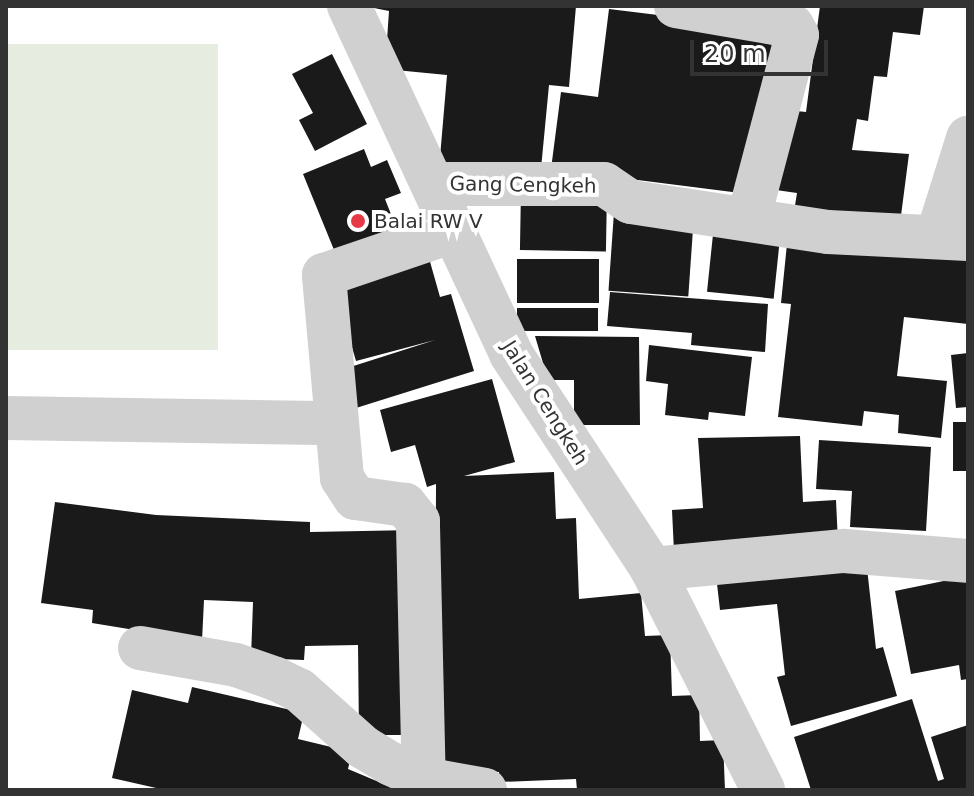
<!DOCTYPE html>
<style>
body{margin:0}
#map{position:relative;width:974px;height:796px;overflow:hidden;background:#fff;font-family:"DejaVu Sans",sans-serif}
div>[style]{position:absolute}
[style*='--x']{left:calc(var(--x)*1px);top:calc(var(--y)*1px);width:calc(var(--w)*1px);rotate:calc(var(--a)*1deg)}
.green>*{inset:0;background:#e6ecdf;transform-origin:0 0}
.building>*{inset:0;background:#1a1a1a;transform-origin:0 0}
.minor>*{height:44px;margin:-22px;padding:0 22px;transform-origin:22px;border-radius:22px;background:#d0d0d0}
.dots>*{width:22px;height:22px;translate:-50% -50%;box-sizing:border-box;border:4px solid #fff;border-radius:50%}
span{translate:-50% -50%;white-space:nowrap;text-align:center;line-height:1.15;-webkit-text-stroke:8px #fff;paint-order:stroke}
.street-label{font-size:20px;color:#333}
.poi-label{font-size:20px;color:#333}
.left{translate:0 -50%;text-align:left}
.frame{position:absolute;inset:0;border:8px solid #333;pointer-events:none}
.scale{position:absolute;left:690px;top:40px;width:138px;height:36px;box-sizing:border-box;border:4px solid #333;border-top:0;padding-left:10px;font-size:24px;line-height:28px;white-space:nowrap;color:#333;-webkit-text-stroke:6px #fff;paint-order:stroke}
</style>
<div id="map">
<div class="green">
<div style="left:6px;top:44px;width:212px;height:306px"></div>
</div>
<div class="building">
<div style="clip-path:polygon(364px 6px,576px 6px,569px 87px,549px 85px,540px 179px,439px 169px,447px 75px,385px 69px,389px 11px)"></div>
<div style="clip-path:polygon(820px 6px,924px 6px,920px 35px,893px 32px,887px 77px,874px 76px,868px 121px,857px 119px,852px 150px,909px 154px,899px 231px,793px 218px,797px 193px,776px 190px,787px 110px,806px 112px)"></div>
<div style="clip-path:polygon(609px 9px,781px 30px,748px 194px,551px 169px,561px 92px,598px 97px)"></div>
<div style="clip-path:polygon(332px 54px,367px 124px,315px 151px,299px 120px,313px 113px,292px 74px)"></div>
<div style="clip-path:polygon(364px 149px,371px 167px,387px 160px,401px 193px,385px 199px,402px 242px,341px 267px,303px 174px)"></div>
<div style="left:521px;top:189px;width:86px;height:61px;rotate:1deg"></div>
<div style="left:614px;top:212px;width:80px;height:79px;rotate:4deg"></div>
<div style="left:714px;top:225px;width:67px;height:67px;rotate:6deg"></div>
<div style="clip-path:polygon(788px 234px,968px 249px,968px 324px,904px 317px,897px 376px,947px 381px,941px 438px,898px 433px,899px 415px,864px 411px,862px 426px,778px 417px,791px 304px,781px 303px)"></div>
<div style="clip-path:polygon(427px 251px,440px 297px,451px 294px,474px 371px,356px 408px,344px 369px,435px 340px,356px 361px,332px 278px)"></div>
<div style="left:517px;top:259px;width:82px;height:44px"></div>
<div style="clip-path:polygon(610px 292px,768px 304px,765px 352px,691px 345px,692px 333px,607px 326px)"></div>
<div style="left:517px;top:308px;width:81px;height:23px"></div>
<div style="clip-path:polygon(535px 336px,639px 337px,640px 425px,574px 425px,574px 380px,548px 380px)"></div>
<div style="clip-path:polygon(649px 345px,752px 357px,745px 416px,709px 412px,708px 420px,665px 415px,668px 384px,646px 381px)"></div>
<div style="clip-path:polygon(968px 353px,968px 407px,956px 408px,951px 355px)"></div>
<div style="clip-path:polygon(492px 379px,515px 462px,464px 476px,554px 472px,556px 519px,576px 518px,579px 599px,641px 593px,645px 636px,670px 635px,672px 696px,699px 695px,700px 741px,723px 740px,725px 790px,577px 790px,576px 779px,499px 782px,499px 772px,435px 774px,436px 484px,427px 487px,415px 445px,391px 452px,380px 410px)"></div>
<div style="left:953px;top:422px;width:15px;height:49px"></div>
<div style="clip-path:polygon(800px 436px,803px 502px,836px 500px,838px 542px,674px 552px,672px 510px,703px 508px,698px 438px)"></div>
<div style="clip-path:polygon(819px 440px,931px 447px,926px 531px,850px 527px,852px 491px,816px 489px)"></div>
<div style="clip-path:polygon(55px 502px,156px 515px,310px 522px,310px 532px,415px 530px,418px 735px,359px 735px,358px 645px,305px 646px,304px 660px,251px 658px,253px 602px,204px 600px,202px 641px,92px 623px,93px 610px,41px 603px)"></div>
<div style="clip-path:polygon(866px 559px,876px 649px,883px 647px,897px 696px,791px 726px,777px 677px,785px 675px,777px 604px,720px 610px,716px 575px)"></div>
<div style="clip-path:polygon(968px 576px,968px 679px,961px 680px,959px 665px,911px 674px,895px 591px)"></div>
<div style="clip-path:polygon(192px 687px,304px 713px,298px 739px,352px 752px,348px 769px,398px 790px,165px 790px,112px 778px,132px 690px,188px 703px)"></div>
<div style="clip-path:polygon(912px 699px,938px 781px,944px 779px,931px 737px,968px 725px,968px 790px,811px 790px,794px 737px)"></div>
</div>
<div class="minor">
<div style="--x:349;--y:6;--w:384;--a:65"></div>
<div style="--x:511;--y:354;--w:257;--a:56.7"></div>
<div style="--x:652;--y:569;--w:247;--a:63.3"></div>
<div style="--x:676;--y:6;--w:118;--a:9.8"></div>
<div style="--x:792;--y:26;--w:10;--a:61"></div>
<div style="--x:797;--y:35;--w:188;--a:104.8"></div>
<div style="--x:435;--y:184;--w:169;--a:0"></div>
<div style="--x:604;--y:184;--w:32;--a:34"></div>
<div style="--x:631;--y:202;--w:199;--a:8.7"></div>
<div style="--x:828;--y:232;--w:140;--a:2.9"></div>
<div style="--x:937;--y:237;--w:104;--a:-72.6"></div>
<div style="--x:6;--y:418;--w:331;--a:0.9"></div>
<div style="--x:652;--y:569;--w:193;--a:-5.4"></div>
<div style="--x:844;--y:551;--w:124;--a:4.6"></div>
<div style="--x:140;--y:648;--w:97;--a:10"></div>
<div style="--x:236;--y:665;--w:42;--a:19.3"></div>
<div style="--x:276;--y:679;--w:25;--a:26"></div>
<div style="--x:299;--y:690;--w:86;--a:41.7"></div>
<div style="--x:363;--y:747;--w:33;--a:31"></div>
<div style="--x:391;--y:764;--w:36;--a:24"></div>
<div style="--x:424;--y:779;--w:62;--a:10.2"></div>
<div style="--x:424;--y:790;--w:269;--a:-91.3"></div>
<div style="--x:418;--y:521;--w:21;--a:-129"></div>
<div style="--x:405;--y:505;--w:50;--a:-172"></div>
<div style="--x:355;--y:498;--w:24;--a:-123"></div>
<div style="--x:342;--y:478;--w:204;--a:-95.1"></div>
<div style="--x:324;--y:275;--w:139;--a:-18.8"></div>
</div>
<div class="dots">
<div style="left:358px;top:221px;background:#e63946"></div>
</div>
<div class="street-label">
<span style="left:523px;top:185px;rotate:1deg">Gang Cengkeh</span>
<span style="left:545px;top:403px;rotate:58deg">Jalan Cengkeh</span>
</div>
<div class="poi-label">
<span class="left" style="left:374px;top:221px">Balai RW V</span>
</div>
<div class="frame"></div>
<div class="scale">20 m</div>
</div>
